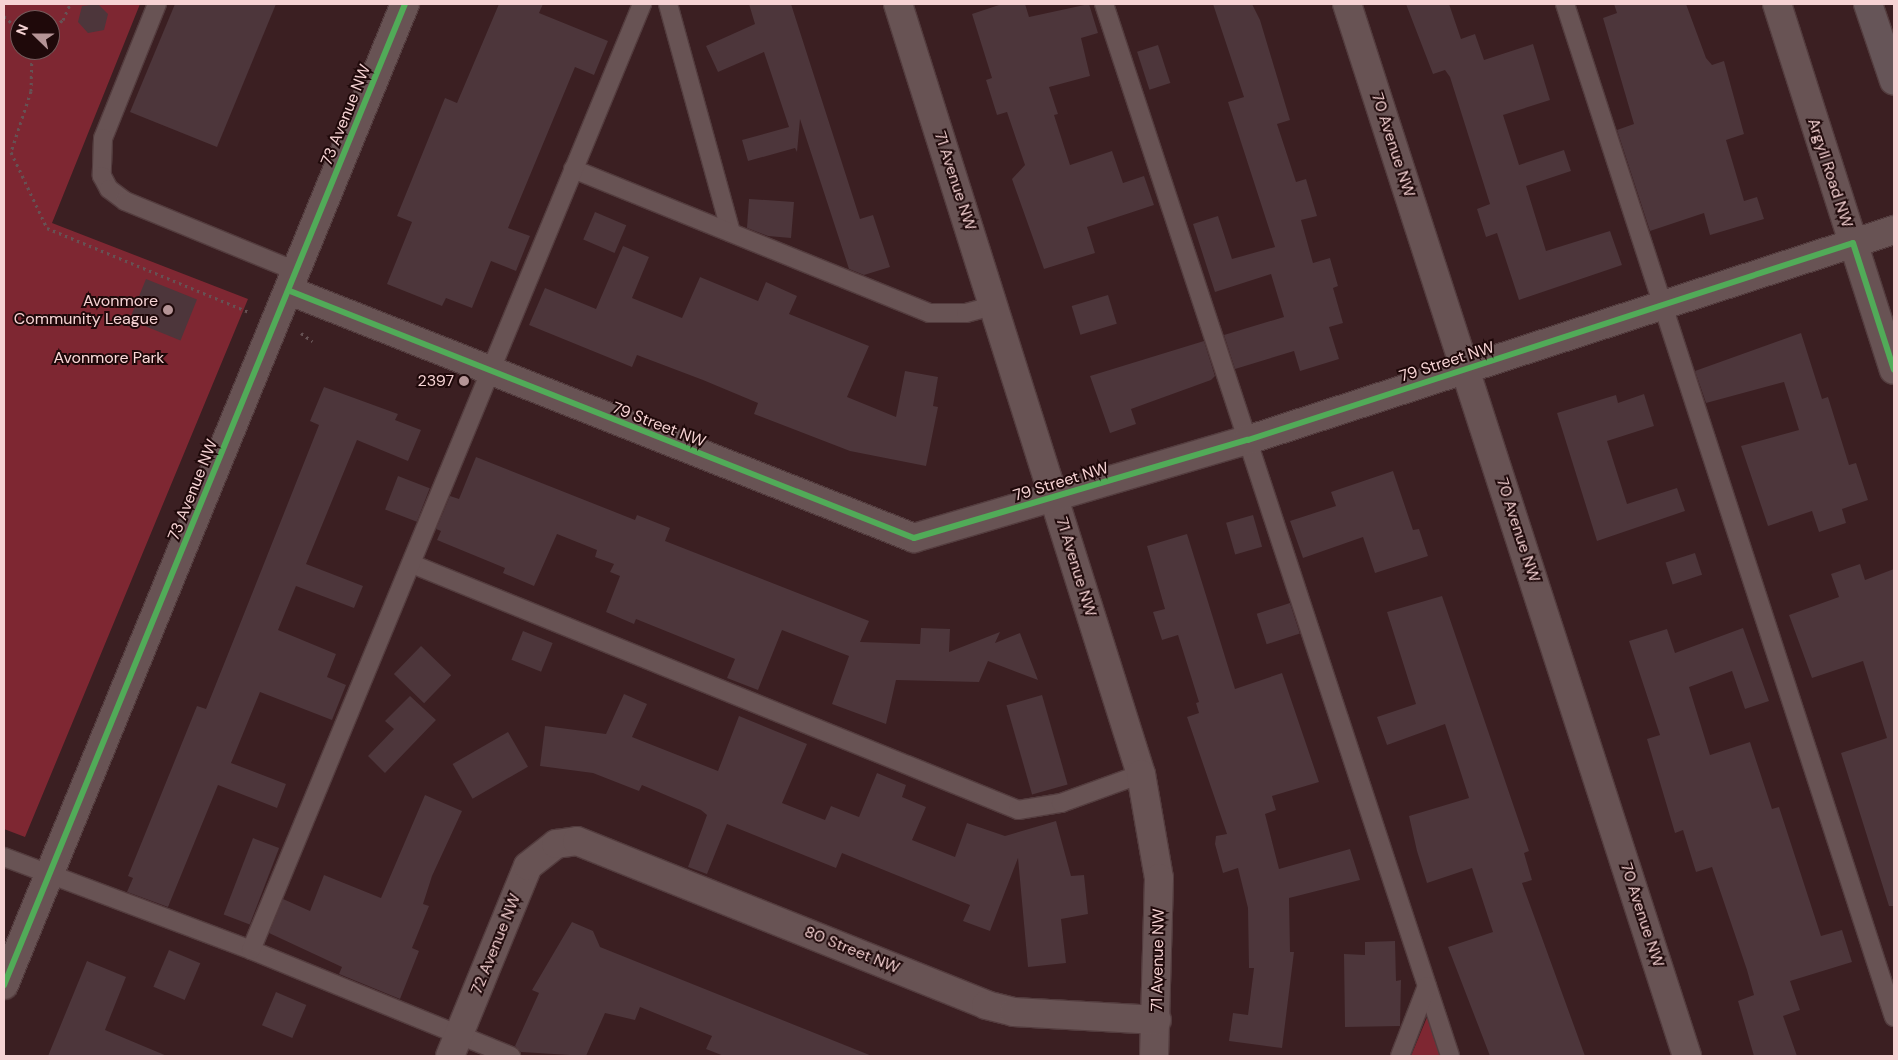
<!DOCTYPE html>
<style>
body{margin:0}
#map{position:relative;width:1898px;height:1060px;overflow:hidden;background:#3b1f22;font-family:"DM Sans",sans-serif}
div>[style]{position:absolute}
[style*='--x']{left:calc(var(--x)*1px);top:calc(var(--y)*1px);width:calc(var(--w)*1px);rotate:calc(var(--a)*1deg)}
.green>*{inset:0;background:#7e2732}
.building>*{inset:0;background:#4d363b;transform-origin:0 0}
.path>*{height:3px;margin-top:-1.5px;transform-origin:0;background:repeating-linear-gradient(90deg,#665254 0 2.5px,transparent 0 6.5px)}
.roads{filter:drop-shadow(1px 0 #533c3e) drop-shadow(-1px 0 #533c3e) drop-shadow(0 1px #533c3e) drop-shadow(0 -1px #533c3e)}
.service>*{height:18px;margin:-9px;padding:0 9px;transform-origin:9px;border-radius:9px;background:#685354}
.minor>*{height:28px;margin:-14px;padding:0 14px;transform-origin:14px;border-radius:14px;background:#685354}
.tertiary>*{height:28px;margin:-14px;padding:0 14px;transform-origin:14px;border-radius:14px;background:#685354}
.secondary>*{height:28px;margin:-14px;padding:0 14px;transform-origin:14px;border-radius:14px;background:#665558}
.cycleway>*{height:6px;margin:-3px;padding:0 3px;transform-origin:3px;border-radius:3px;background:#51ab58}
.dots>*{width:14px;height:14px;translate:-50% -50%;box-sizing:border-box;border:2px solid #1f090a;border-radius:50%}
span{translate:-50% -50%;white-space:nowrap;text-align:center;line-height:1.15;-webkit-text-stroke:4px #1f090a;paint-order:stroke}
.street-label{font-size:16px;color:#f6d3d4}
.poi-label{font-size:16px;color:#f6d3d4}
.right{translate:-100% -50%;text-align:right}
.park-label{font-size:16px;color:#fbd9d9}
.frame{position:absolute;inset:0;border:5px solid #f6d3d4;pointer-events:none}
.north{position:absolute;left:10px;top:10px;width:50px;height:50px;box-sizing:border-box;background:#1f090a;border:1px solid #755a5b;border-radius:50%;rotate:292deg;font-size:14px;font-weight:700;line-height:20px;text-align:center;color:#f6d3d4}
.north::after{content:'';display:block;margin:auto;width:18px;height:22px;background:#b59496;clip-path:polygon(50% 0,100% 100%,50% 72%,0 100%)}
</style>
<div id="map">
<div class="green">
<div style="clip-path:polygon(evenodd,4px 4px,140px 4px,52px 223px,248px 299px,25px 837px,4px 829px,4px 4px,20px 20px,50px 20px,50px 50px,20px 50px,20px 20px)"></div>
<div style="clip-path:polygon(1428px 1015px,1441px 1056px,1411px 1056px)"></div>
</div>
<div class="building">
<div style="clip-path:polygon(98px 4px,108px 14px,104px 30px,88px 33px,78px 22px,82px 6px)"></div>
<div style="clip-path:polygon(175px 4px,276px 4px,217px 147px,130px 112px)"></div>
<div style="clip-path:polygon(499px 4px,543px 4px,539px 13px,608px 41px,594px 75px,575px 67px,508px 228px,530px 236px,516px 271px,491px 261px,472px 308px,446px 298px,442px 306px,387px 284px,412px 222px,397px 216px,445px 98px,457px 103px)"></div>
<div style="clip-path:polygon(749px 4px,791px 4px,860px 219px,873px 215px,890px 267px,864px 275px,849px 269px,800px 119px,797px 152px,795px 148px,748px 161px,742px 140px,789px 127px,764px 52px,718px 72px,706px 46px,755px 24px)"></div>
<div style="clip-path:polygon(1002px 4px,1025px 4px,1029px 17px,1089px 4px,1098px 33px,1081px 38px,1090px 76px,1049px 87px,1058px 114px,1054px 115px,1070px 165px,1112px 151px,1123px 183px,1144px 176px,1154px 205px,1087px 227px,1095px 253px,1044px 269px,1012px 179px,1025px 165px,1007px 112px,997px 115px,986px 80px,992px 78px,972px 14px)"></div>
<div style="clip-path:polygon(1213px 4px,1252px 4px,1260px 20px,1290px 120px,1277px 124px,1296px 182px,1306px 179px,1317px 216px,1301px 220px,1313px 263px,1330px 258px,1338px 286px,1333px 288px,1343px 323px,1329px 327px,1339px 359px,1300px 371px,1294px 351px,1235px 369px,1224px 335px,1284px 317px,1271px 274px,1215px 292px,1193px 224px,1218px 216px,1232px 259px,1275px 247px,1228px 102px,1244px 97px)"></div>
<div style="clip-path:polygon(1406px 4px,1449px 4px,1461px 39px,1475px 34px,1484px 60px,1533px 44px,1550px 100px,1503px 115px,1519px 165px,1564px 150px,1571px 171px,1526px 186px,1546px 251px,1610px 231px,1622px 265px,1519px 300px,1497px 233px,1486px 237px,1477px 209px,1490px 204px,1450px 77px,1445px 70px,1433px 74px)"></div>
<div style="clip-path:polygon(1614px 4px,1686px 4px,1706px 58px,1712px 65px,1724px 61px,1744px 134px,1726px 140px,1744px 201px,1757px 197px,1764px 219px,1710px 235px,1704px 213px,1650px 231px,1617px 130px,1634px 124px,1603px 18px,1617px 13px)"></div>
<div style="left:1158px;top:45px;width:40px;height:22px;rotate:72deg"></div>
<div style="clip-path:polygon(749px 199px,794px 202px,791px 238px,768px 236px,747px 228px)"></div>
<div style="left:595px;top:212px;width:34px;height:30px;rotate:23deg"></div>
<div style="clip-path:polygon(623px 246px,649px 257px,632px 298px,682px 318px,700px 277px,758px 301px,766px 282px,797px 296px,789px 314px,869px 346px,847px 397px,896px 417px,905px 371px,938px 377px,933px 406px,938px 407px,926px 466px,850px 451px,754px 414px,758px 403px,703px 380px,637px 355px,632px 367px,529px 325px,545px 288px,596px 309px)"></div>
<div style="left:146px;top:279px;width:55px;height:44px;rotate:22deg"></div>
<div style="left:1108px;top:295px;width:30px;height:38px;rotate:73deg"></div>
<div style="clip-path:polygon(1801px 333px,1822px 399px,1828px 397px,1849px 465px,1856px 463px,1868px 500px,1842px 509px,1846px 523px,1819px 532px,1812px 511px,1768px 526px,1741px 446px,1799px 430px,1784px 382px,1706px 403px,1695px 371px)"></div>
<div style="clip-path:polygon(1204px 341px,1215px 376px,1211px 380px,1131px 409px,1136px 424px,1110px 433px,1090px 376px)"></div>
<div style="clip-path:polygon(324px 387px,398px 414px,395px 420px,421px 430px,408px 461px,357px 440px,306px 564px,363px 586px,354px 608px,296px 586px,278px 630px,336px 654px,327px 677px,346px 685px,332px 720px,260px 692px,231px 763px,286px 784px,277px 808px,218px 785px,168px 907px,127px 892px,133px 878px,128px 876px,197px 706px,206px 709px,238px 629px,319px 425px,310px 421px)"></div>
<div style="clip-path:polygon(1644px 394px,1654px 426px,1607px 441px,1627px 504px,1677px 488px,1685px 511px,1597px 541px,1557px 413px,1616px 395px,1618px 403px)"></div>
<div style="clip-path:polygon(476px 457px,635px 520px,637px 515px,670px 528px,665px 541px,869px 621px,860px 642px,920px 644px,921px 628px,950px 629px,949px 652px,1000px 632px,995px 643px,1020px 633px,1038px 680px,988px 661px,979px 682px,896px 680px,886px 724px,832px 704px,849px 656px,782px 630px,758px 690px,727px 678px,735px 659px,636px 619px,634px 624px,606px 612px,620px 576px,610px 572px,614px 564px,595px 557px,597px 550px,557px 534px,534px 586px,503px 573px,505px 568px,437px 540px,441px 531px,436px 529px,450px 496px,459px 499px)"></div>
<div style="clip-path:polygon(1393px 471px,1413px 530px,1419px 529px,1428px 556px,1375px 573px,1363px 537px,1303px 558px,1290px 521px,1336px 506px,1331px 492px)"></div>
<div style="left:398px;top:476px;width:34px;height:36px;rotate:21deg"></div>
<div style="left:1253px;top:515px;width:33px;height:28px;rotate:74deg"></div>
<div style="clip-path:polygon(1187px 534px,1235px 689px,1282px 673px,1319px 782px,1272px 796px,1276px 810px,1265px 814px,1279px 869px,1350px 849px,1360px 880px,1289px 898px,1290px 952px,1294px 952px,1282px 1048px,1229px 1041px,1233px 1013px,1248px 1015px,1254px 968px,1249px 968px,1248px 908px,1238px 868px,1223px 873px,1215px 844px,1216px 836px,1227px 834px,1187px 717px,1199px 713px,1196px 703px,1199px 702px,1178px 635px,1162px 640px,1153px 612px,1165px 609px,1147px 546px)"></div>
<div style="left:1695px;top:553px;width:23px;height:31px;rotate:72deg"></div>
<div style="clip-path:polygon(1860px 564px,1865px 580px,1894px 569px,1894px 906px,1889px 906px,1841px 753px,1887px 738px,1863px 661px,1812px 678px,1789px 615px,1839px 597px,1831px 574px)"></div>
<div style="clip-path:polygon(1442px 596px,1529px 851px,1524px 853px,1532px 880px,1522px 883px,1585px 1056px,1490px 1056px,1448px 947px,1493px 932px,1472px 868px,1427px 883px,1417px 851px,1409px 816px,1469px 798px,1445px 724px,1387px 745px,1377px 717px,1416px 704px,1387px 612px)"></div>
<div style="left:1290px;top:603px;width:32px;height:35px;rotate:72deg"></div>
<div style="clip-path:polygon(1743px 628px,1769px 701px,1745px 709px,1732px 671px,1689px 687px,1710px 755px,1750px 742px,1772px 809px,1779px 807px,1821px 936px,1842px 930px,1852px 962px,1790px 981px,1800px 1010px,1783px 1016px,1797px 1056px,1754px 1056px,1738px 1001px,1754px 995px,1747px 970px,1712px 867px,1696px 872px,1683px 830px,1675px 833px,1647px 739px,1660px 735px,1629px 641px,1667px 629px,1675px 653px)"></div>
<div style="left:523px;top:631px;width:32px;height:31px;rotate:22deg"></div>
<div style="left:421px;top:646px;width:42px;height:39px;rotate:44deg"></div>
<div style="clip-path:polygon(624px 694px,647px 704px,632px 737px,718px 771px,739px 716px,807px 744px,782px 803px,825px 820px,831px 806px,859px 817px,877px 773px,906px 785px,902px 797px,926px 807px,912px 840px,955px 857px,967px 823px,1005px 836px,1056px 821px,1071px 876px,1084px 875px,1088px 914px,1061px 919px,1066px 963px,1028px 967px,1018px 858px,990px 931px,963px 921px,970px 905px,842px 853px,836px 868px,727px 824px,707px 874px,688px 867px,707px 815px,701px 810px,642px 785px,639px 791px,593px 773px,540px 766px,545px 726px,606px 734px)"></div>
<div style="left:1042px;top:695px;width:93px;height:37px;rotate:74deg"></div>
<div style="clip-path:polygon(410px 696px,436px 720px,385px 773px,368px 756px,394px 729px,385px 721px)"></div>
<div style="left:508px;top:732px;width:40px;height:64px;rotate:60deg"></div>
<div style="clip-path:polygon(425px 795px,462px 811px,432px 876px,423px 904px,429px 906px,412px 948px,419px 951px,400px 999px,339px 974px,342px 967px,269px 933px,283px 899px,310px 911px,324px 875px,381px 898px)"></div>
<div style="left:253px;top:838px;width:28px;height:82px;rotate:21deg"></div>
<div style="clip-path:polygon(572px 922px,593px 931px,600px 947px,872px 1056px,724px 1056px,706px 1049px,712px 1036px,640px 1007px,635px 1020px,605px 1013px,586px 1056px,521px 1052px,515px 1046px,539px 993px,532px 990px)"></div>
<div style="clip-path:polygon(1395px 941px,1396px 981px,1401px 980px,1400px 1026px,1345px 1027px,1344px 954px,1365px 955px,1365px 942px)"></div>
<div style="left:169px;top:950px;width:34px;height:40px;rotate:23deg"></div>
<div style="clip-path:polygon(87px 961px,126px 977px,105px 1030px,167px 1056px,48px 1056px)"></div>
<div style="left:276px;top:992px;width:33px;height:36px;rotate:23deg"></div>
</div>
<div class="path">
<div style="--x:4;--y:16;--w:22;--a:43"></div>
<div style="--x:50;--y:30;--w:16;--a:-38"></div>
<div style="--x:63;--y:20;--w:17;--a:-66"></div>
<div style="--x:32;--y:50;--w:41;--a:91.4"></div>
<div style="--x:31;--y:91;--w:64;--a:108.2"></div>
<div style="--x:11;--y:152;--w:84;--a:64.7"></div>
<div style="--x:47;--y:228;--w:219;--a:22.6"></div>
<div style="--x:301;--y:333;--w:14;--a:36"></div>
</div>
<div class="roads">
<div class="service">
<div style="--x:157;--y:4;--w:144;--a:111.9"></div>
<div style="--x:103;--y:138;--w:38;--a:92"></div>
<div style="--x:102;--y:176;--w:15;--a:62"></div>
<div style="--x:109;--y:189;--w:20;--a:37"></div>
<div style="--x:125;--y:201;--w:187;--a:22.3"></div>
<div style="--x:668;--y:4;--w:237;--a:74.6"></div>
<div style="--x:1104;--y:4;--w:1107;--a:71.79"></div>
<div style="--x:1565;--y:4;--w:1065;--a:72.01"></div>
<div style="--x:573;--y:169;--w:384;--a:22"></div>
<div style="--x:929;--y:313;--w:37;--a:0"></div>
<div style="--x:966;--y:313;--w:31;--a:-15"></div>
<div style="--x:412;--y:564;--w:654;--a:22.09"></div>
<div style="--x:1018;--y:810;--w:44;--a:-9.2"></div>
<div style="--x:1061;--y:803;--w:85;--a:-19.9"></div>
<div style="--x:4;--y:857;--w:264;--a:20.6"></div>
<div style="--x:251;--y:950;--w:281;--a:22.2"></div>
<div style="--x:251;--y:950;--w:1024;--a:-67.54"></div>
<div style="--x:1400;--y:1056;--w:75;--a:-68.9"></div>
</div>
<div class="minor">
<div style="--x:898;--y:4;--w:807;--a:72.49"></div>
<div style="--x:1141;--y:774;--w:106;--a:80.2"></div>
<div style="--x:1159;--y:878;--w:178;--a:91.6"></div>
<div style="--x:1347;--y:4;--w:1106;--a:72.09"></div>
<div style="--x:1777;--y:4;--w:384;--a:72.3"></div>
<div style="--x:450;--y:1056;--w:205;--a:-67.7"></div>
<div style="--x:528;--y:866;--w:36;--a:-38"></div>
<div style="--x:556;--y:844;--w:21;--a:-8"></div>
<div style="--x:577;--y:841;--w:441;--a:21.8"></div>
<div style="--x:986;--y:1005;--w:29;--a:14"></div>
<div style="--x:1014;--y:1012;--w:143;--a:3.2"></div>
</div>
<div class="tertiary">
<div style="--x:290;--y:291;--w:671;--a:21.6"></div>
<div style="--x:914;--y:538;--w:348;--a:-16.4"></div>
<div style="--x:1248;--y:440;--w:679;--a:-18.01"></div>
<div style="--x:4;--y:985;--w:1060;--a:-67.77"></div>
</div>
<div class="secondary">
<div style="--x:1868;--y:4;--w:81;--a:71.3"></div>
</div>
</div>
<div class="cycleway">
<div style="--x:290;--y:291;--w:671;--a:21.6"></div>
<div style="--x:914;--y:538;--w:348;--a:-16.4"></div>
<div style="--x:1248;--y:440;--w:636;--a:-18.04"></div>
<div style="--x:1853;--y:243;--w:133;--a:72.1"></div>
<div style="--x:4;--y:985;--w:1060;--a:-67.77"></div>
</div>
<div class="dots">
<div style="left:168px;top:310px;background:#b59496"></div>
<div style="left:464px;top:381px;background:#b59496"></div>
</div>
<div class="street-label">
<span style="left:346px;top:115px;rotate:-68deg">73 Avenue NW</span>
<span style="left:1393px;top:145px;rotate:72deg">70 Avenue NW</span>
<span style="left:1830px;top:173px;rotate:72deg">Argyll Road NW</span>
<span style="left:955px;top:181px;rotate:72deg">71 Avenue NW</span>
<span style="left:1447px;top:362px;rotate:-18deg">79 Street NW</span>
<span style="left:659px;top:425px;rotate:21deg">79 Street NW</span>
<span style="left:1061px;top:482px;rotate:-17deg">79 Street NW</span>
<span style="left:193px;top:490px;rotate:-68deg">73 Avenue NW</span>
<span style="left:1518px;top:530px;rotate:72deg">70 Avenue NW</span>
<span style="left:1076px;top:567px;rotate:73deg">71 Avenue NW</span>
<span style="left:1642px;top:915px;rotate:72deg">70 Avenue NW</span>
<span style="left:496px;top:944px;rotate:-68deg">72 Avenue NW</span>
<span style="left:852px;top:950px;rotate:22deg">80 Street NW</span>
<span style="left:1158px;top:960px;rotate:-89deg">71 Avenue NW</span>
</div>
<div class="poi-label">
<span class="right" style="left:158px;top:310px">Avonmore<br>Community League</span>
<span class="right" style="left:454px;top:381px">2397</span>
</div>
<div class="park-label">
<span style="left:109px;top:358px">Avonmore Park</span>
</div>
<div class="frame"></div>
<div class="north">N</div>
</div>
